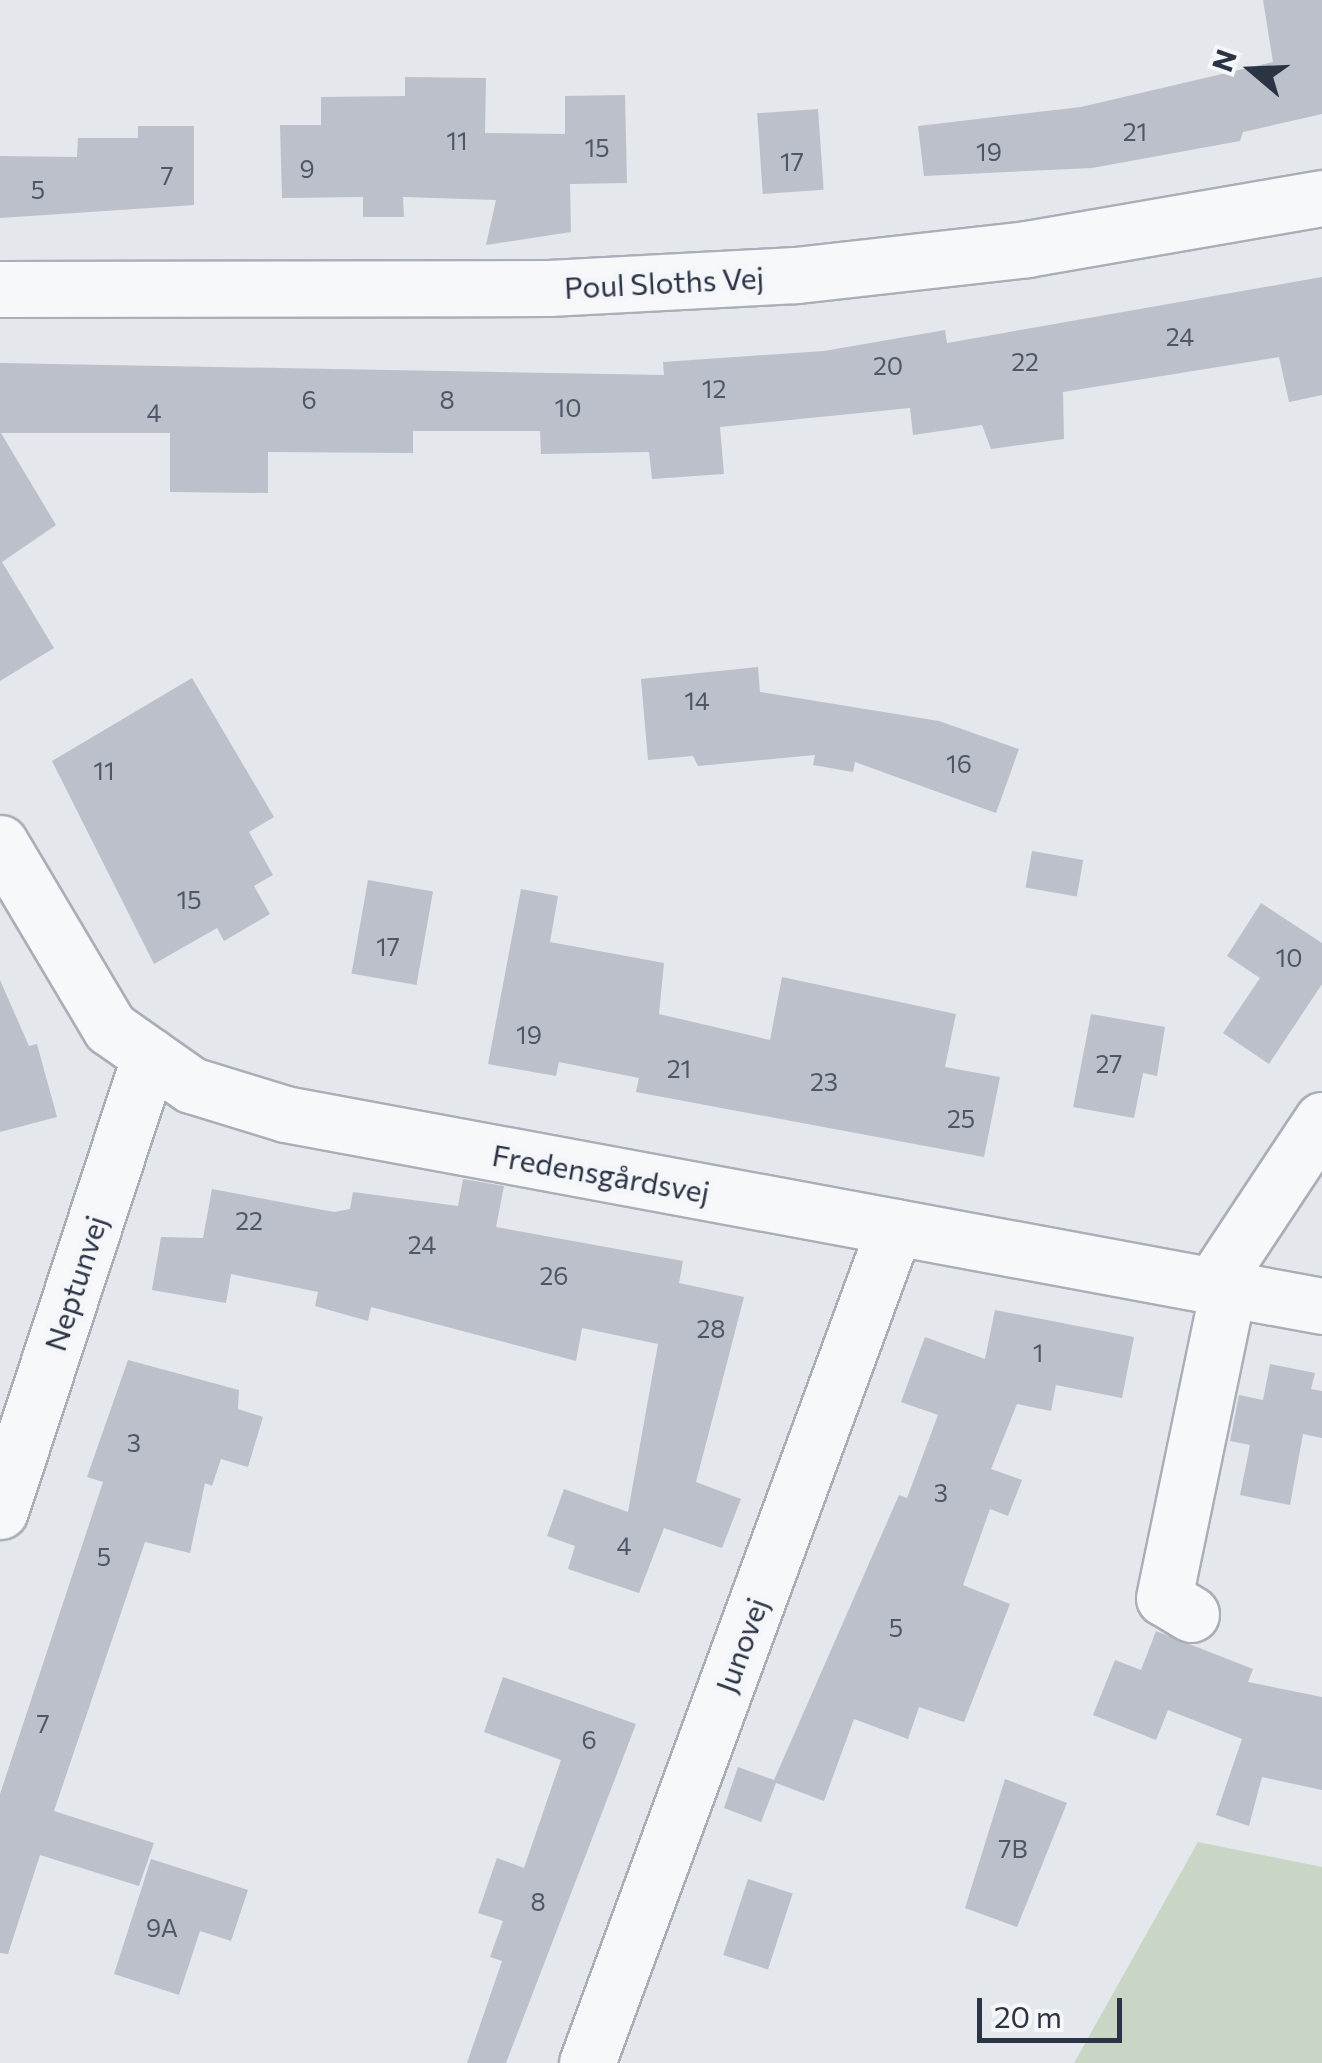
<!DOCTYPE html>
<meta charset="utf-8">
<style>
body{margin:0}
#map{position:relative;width:1322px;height:2063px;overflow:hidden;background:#e4e7ec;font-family:Commissioner,sans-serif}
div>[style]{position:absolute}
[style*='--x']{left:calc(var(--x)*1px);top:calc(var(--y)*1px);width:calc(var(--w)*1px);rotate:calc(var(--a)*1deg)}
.green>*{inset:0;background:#c9d6c5}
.building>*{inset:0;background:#bbc0ca;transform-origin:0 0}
.roads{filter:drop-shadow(2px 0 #a9aeb7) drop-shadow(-2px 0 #a9aeb7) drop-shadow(0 2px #a9aeb7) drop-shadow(0 -2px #a9aeb7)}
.minor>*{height:55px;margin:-27.5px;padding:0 27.5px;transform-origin:27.5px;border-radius:27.5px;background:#f7f8fa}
span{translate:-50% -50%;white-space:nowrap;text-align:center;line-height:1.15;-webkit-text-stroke:10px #f4f6f9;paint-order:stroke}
.number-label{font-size:25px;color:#4f5766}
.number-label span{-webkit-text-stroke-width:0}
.street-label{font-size:30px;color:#2b3445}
.north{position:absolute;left:1202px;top:20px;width:100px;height:100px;-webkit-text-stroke:8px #f4f6f9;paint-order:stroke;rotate:289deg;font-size:28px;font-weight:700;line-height:40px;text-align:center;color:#2b3445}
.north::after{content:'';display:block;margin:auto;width:35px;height:45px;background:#2b3445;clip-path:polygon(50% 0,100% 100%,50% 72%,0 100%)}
.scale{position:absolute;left:977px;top:1998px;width:145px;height:45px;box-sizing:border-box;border:5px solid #2b3445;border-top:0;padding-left:12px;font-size:30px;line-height:35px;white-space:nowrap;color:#2b3445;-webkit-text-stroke:8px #f4f6f9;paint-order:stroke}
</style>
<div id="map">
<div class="green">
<div style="clip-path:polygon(1198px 1842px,1322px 1867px,1322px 2063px,1074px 2063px)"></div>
</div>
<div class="building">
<div style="clip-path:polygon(1263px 0,1322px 0,1322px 114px,1243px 132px,1240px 141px,1092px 168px,924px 176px,918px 126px,1081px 107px,1273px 62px)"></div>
<div style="clip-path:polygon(405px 77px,486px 78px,485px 133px,565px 134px,565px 96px,625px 95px,627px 183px,570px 184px,571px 232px,486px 245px,496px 200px,403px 197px,404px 217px,363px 217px,363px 197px,282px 198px,280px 125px,321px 125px,321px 97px,405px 96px)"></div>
<div style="left:818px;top:109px;width:81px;height:61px;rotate:86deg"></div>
<div style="clip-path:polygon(138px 126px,194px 126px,194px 205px,0 218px,0 156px,77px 157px,78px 138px,138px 138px)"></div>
<div style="clip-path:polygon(1322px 277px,1322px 395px,1289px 402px,1279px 357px,1063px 392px,1064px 439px,991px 449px,982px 425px,913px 435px,910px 408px,720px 427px,724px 474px,652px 479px,649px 452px,541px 454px,540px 431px,413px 431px,413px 453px,268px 452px,268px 493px,170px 492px,170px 433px,1px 433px,56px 525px,2px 562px,54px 648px,0 681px,0 363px,664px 375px,663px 362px,824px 351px,945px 330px,947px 343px)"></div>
<div style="clip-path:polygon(758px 667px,760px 692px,939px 721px,1019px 749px,996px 813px,855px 762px,853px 772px,813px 765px,815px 755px,698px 766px,693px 756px,648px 760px,641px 679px)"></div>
<div style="clip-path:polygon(192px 678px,274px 817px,249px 832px,273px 875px,254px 886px,270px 914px,224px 941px,217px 928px,154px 964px,52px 761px)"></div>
<div style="left:1032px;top:851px;width:52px;height:37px;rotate:10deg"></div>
<div style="left:368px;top:880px;width:66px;height:95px;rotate:10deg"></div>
<div style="clip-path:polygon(521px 889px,558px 896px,550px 942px,664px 963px,659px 1014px,770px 1040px,782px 977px,956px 1014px,945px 1067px,1000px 1077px,984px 1157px,636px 1092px,639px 1078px,559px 1062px,556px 1076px,488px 1064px)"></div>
<div style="clip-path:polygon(1261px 903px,1322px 943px,1322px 984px,1269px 1064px,1223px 1033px,1260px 978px,1227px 956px)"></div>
<div style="clip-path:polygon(0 980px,29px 1046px,37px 1044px,57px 1117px,0 1132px)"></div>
<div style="clip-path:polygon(1091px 1014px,1165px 1027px,1157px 1076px,1143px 1073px,1134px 1118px,1073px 1107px)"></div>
<div style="clip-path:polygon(463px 1179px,504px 1186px,496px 1227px,683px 1261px,679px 1283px,744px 1297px,696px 1482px,741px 1499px,722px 1548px,664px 1528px,639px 1593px,568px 1569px,575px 1546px,547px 1536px,564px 1489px,628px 1512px,658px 1344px,582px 1328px,576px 1361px,371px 1307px,368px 1321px,315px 1306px,318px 1292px,231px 1274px,226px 1303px,152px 1290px,161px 1237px,203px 1238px,212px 1189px,334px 1212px,350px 1209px,353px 1192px,458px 1206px)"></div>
<div style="clip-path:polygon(995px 1310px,1134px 1337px,1122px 1398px,1056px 1385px,1051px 1411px,1017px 1404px,991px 1469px,1022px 1480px,1008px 1516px,990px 1509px,963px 1585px,1010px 1604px,964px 1722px,919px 1707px,908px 1739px,854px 1719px,824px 1801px,776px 1783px,761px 1822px,724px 1808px,738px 1767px,774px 1780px,899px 1495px,907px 1498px,938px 1415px,901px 1402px,925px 1337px,985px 1359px)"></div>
<div style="clip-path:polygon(128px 1360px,239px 1390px,238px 1409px,263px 1417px,248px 1467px,221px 1459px,212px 1486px,205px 1483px,190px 1553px,145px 1542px,54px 1811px,154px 1843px,139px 1886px,40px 1855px,8px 1954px,0 1953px,0 1794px,103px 1482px,87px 1477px)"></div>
<div style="clip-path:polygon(1270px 1364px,1315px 1373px,1311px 1389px,1322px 1391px,1322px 1438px,1303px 1434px,1290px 1505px,1240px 1495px,1250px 1445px,1230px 1441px,1239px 1395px,1263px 1400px)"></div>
<div style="clip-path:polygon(1156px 1631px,1253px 1669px,1248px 1682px,1322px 1697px,1322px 1790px,1262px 1777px,1249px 1826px,1216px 1815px,1242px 1739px,1168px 1710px,1156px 1740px,1093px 1715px,1115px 1660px,1141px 1670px)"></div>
<div style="clip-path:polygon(503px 1677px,636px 1724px,506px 2063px,467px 2063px,502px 1961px,490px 1957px,503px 1921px,478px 1913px,497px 1858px,524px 1868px,561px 1760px,484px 1732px)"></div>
<div style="clip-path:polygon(1005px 1779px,1067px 1803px,1017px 1927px,965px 1908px)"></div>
<div style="clip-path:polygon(151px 1859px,248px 1890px,231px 1941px,200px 1931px,179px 1995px,114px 1974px)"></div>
<div style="left:748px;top:1879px;width:47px;height:80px;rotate:18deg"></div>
</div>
<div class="roads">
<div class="minor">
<div style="--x:0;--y:289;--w:549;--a:-0.1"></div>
<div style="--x:549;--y:288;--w:247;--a:-3"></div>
<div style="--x:796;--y:275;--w:232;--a:-6.4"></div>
<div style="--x:1027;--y:249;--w:299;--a:-9.8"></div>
<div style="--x:0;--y:843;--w:215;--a:59.3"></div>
<div style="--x:110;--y:1028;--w:99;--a:35.1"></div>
<div style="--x:191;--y:1085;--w:98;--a:17.1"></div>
<div style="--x:285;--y:1114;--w:1055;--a:10.49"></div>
<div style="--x:1212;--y:1286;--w:199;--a:-56.5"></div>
<div style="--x:0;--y:1511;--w:479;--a:-71.8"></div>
<div style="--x:1191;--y:1614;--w:31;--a:-149"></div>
<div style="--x:1164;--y:1598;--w:317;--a:-78.3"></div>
<div style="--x:587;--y:2063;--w:891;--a:-69.78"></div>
</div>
</div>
<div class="number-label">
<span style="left:1135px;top:131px">21</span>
<span style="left:457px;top:140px">11</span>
<span style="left:597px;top:147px">15</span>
<span style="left:989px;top:151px">19</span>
<span style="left:792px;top:161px">17</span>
<span style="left:307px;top:168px">9</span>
<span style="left:167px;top:175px">7</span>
<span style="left:38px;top:189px">5</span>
<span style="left:1180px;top:336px">24</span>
<span style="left:1025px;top:361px">22</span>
<span style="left:888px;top:365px">20</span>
<span style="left:714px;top:388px">12</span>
<span style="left:309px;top:399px">6</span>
<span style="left:447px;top:399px">8</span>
<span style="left:568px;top:407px">10</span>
<span style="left:154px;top:412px">4</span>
<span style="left:697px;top:700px">14</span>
<span style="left:959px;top:763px">16</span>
<span style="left:104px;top:770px">11</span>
<span style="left:189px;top:899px">15</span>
<span style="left:388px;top:946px">17</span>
<span style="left:1289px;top:957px">10</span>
<span style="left:529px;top:1034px">19</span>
<span style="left:1109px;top:1063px">27</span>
<span style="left:679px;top:1068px">21</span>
<span style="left:824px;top:1081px">23</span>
<span style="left:961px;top:1118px">25</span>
<span style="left:249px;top:1220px">22</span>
<span style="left:422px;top:1244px">24</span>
<span style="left:554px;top:1275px">26</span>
<span style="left:711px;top:1328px">28</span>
<span style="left:1038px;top:1352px">1</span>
<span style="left:134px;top:1442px">3</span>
<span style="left:941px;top:1492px">3</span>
<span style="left:624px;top:1545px">4</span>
<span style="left:104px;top:1556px">5</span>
<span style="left:896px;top:1627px">5</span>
<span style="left:43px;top:1723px">7</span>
<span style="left:589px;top:1739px">6</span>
<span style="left:1013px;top:1848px">7B</span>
<span style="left:538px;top:1901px">8</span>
<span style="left:162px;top:1927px">9A</span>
</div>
<div class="street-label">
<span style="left:664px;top:282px;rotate:-3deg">Poul Sloths Vej</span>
<span style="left:601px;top:1173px;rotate:10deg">Fredensgårdsvej</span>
<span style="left:75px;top:1283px;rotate:-72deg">Neptunvej</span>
<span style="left:741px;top:1645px;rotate:-70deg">Junovej</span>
</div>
<div class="north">N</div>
<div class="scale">20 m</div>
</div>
